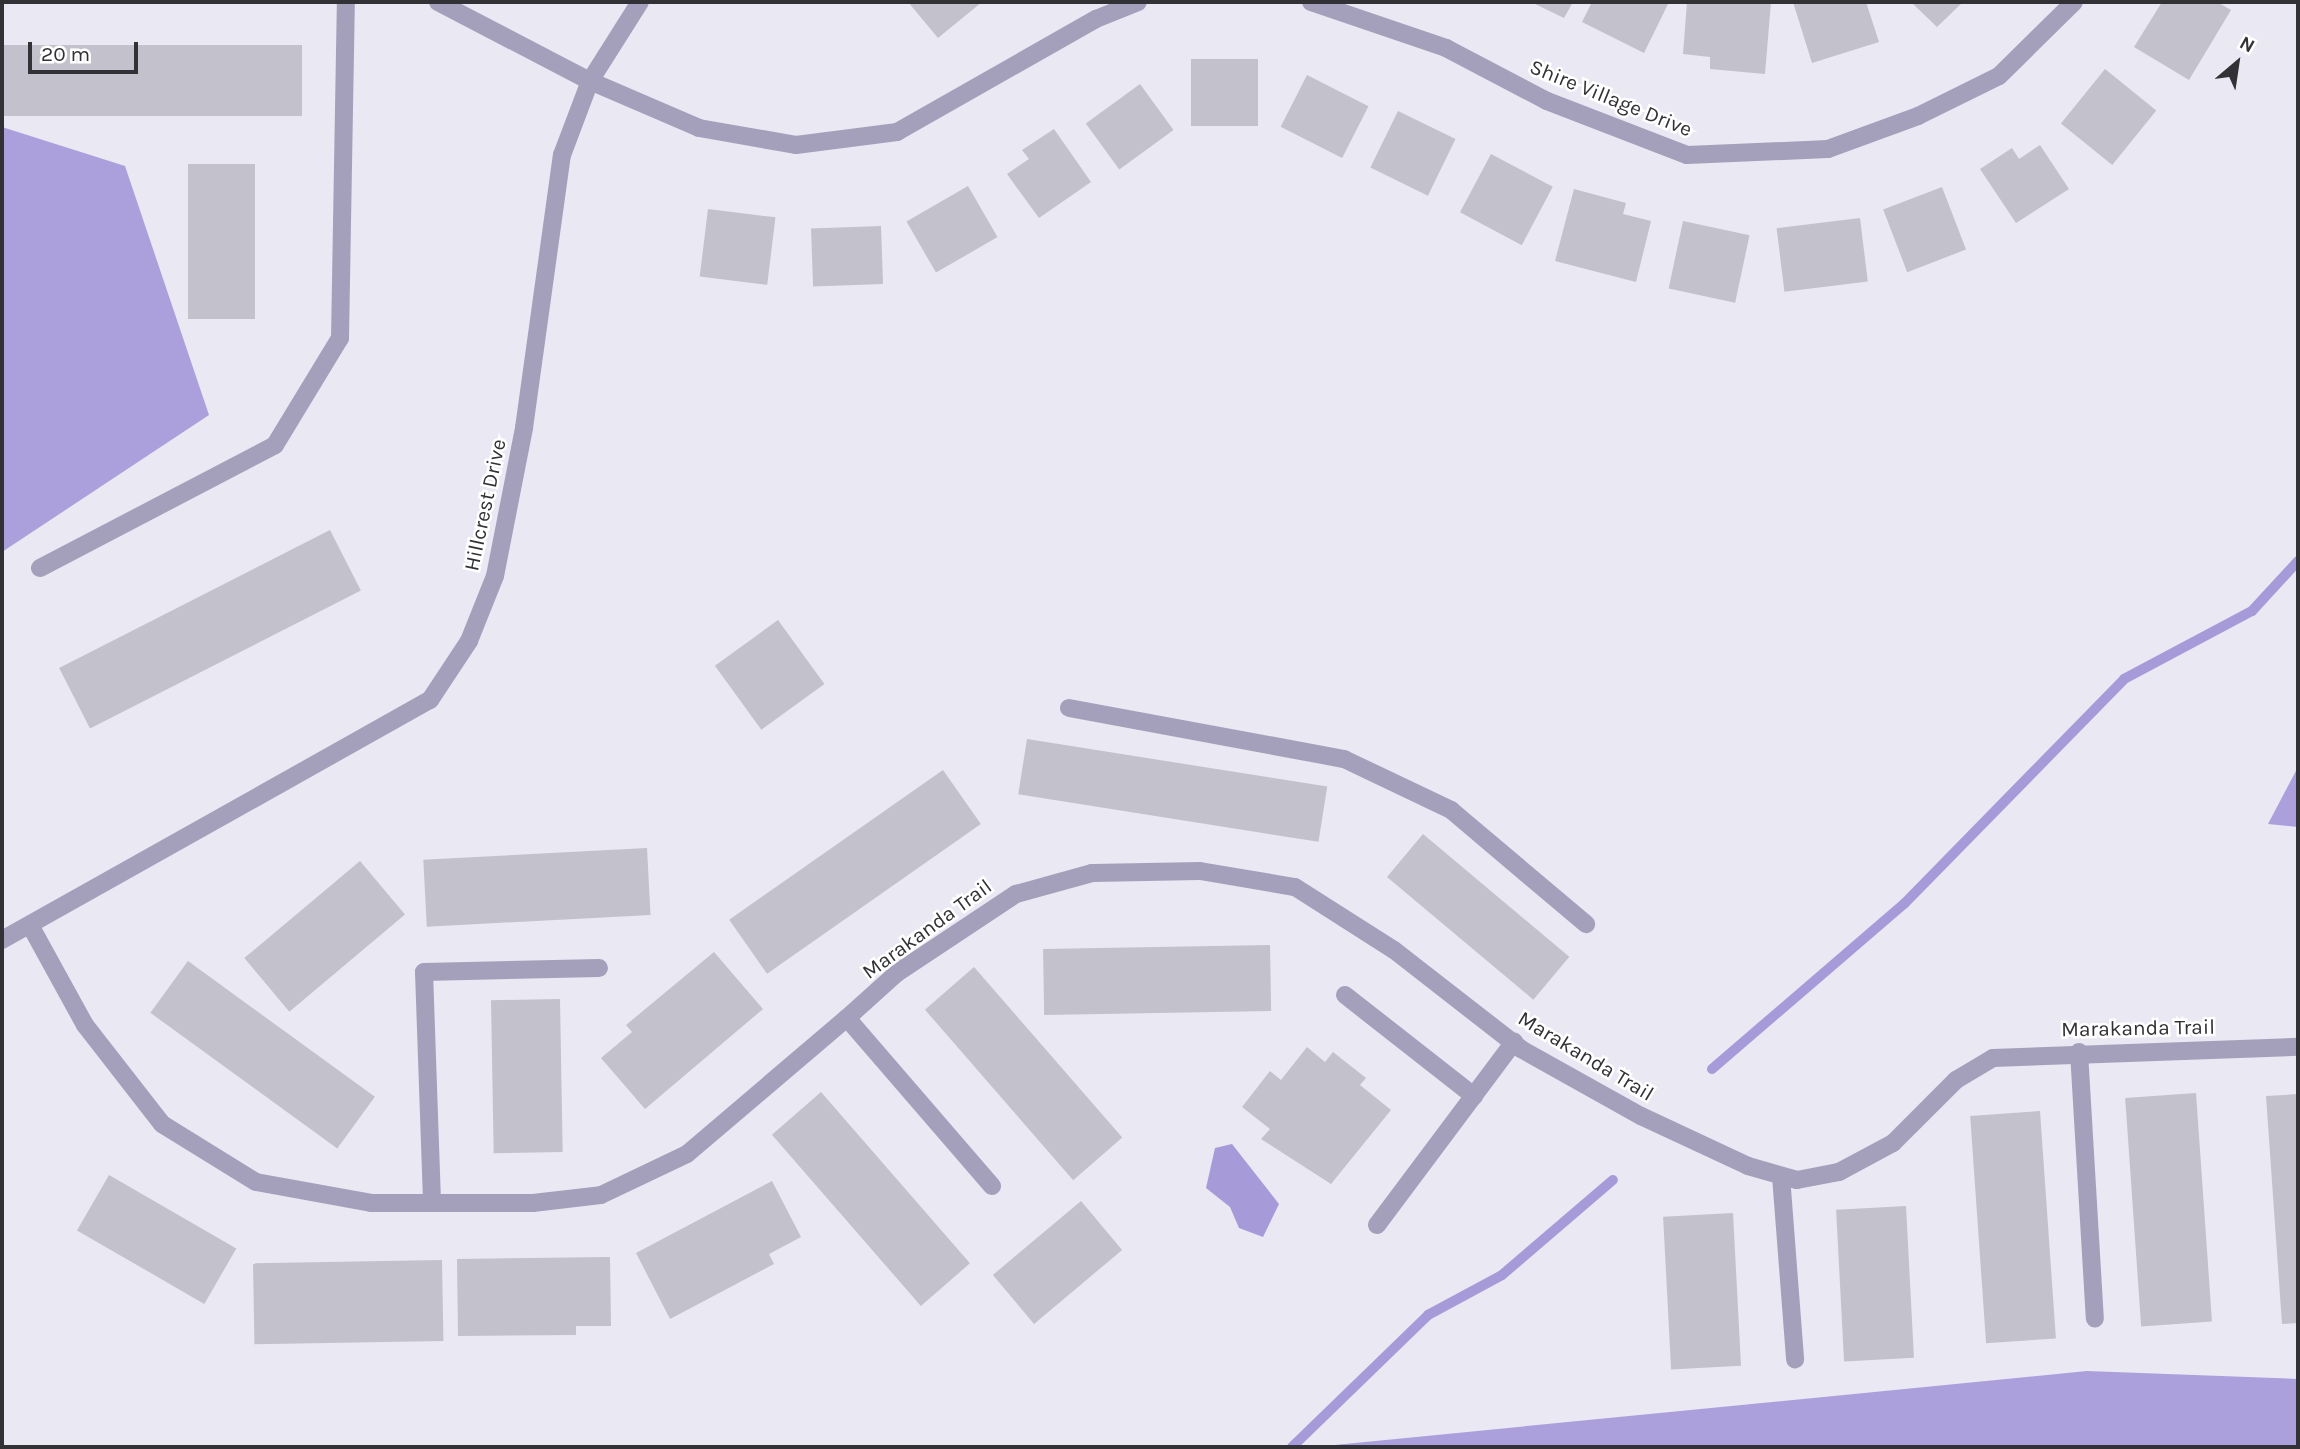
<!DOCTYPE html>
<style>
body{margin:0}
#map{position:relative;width:2300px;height:1449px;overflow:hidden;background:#eae8f3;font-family:Karla,sans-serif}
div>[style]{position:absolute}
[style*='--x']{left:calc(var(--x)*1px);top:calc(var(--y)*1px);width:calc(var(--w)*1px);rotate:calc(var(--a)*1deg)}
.forest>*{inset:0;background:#aba0dc}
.water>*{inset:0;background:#a69bd8}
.stream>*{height:10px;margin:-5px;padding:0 5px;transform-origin:5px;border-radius:5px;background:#a69bd8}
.building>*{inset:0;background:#c3c1cc;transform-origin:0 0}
.minor>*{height:18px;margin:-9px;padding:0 9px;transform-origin:9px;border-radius:9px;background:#a4a0bb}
span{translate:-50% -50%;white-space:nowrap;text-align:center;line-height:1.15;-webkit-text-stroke:5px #fff;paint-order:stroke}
.street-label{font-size:21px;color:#323135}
.frame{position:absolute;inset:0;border:4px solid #323135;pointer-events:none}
.north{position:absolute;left:2202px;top:28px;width:70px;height:70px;-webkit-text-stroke:5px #fff;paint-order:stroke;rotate:29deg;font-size:19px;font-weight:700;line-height:28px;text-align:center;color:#323135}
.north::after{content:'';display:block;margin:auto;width:24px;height:32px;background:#323135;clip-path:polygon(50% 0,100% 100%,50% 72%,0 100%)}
.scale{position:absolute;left:28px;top:42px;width:110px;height:32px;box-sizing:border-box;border:4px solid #323135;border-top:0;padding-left:9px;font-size:21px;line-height:24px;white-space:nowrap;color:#323135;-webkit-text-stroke:5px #fff;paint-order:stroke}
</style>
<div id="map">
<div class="forest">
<div style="clip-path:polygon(2px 127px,125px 166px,209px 415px,2px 552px)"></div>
<div style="clip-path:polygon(2298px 767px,2298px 827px,2268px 824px)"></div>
<div style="clip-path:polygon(2087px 1371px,2298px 1379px,2298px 1447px,1314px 1447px)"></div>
</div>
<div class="water">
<div style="clip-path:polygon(1232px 1144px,1279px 1204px,1263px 1237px,1239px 1228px,1230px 1207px,1206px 1188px,1215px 1148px)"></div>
</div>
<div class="stream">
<div style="--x:1712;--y:1069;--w:253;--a:-40.7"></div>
<div style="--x:1904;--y:904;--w:315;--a:-45.6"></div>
<div style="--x:2124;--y:679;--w:145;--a:-28"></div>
<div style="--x:2252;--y:611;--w:68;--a:-47.4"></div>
<div style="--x:1292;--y:1447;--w:190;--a:-44.1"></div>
<div style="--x:1428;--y:1315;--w:84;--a:-28.4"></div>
<div style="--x:1502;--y:1275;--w:146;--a:-40.6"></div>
</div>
<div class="building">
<div style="clip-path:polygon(908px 2px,982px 2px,938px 38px)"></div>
<div style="clip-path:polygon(1531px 2px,1573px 2px,1564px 18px)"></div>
<div style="clip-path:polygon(1592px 2px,1669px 2px,1644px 53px,1582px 22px)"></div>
<div style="clip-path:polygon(1687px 2px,1771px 2px,1765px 74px,1710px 69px,1710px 57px,1683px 54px)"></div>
<div style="clip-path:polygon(1793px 2px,1866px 2px,1879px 42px,1812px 63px)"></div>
<div style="clip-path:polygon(1911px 2px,1963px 2px,1937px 27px)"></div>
<div style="clip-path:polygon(2162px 2px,2217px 2px,2231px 10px,2189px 80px,2134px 47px)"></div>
<div style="left:2px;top:45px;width:300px;height:71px"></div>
<div style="left:1191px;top:59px;width:67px;height:67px"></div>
<div style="left:2105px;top:69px;width:66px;height:70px;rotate:39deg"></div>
<div style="left:1307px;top:75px;width:69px;height:58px;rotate:27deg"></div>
<div style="left:1140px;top:84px;width:57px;height:67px;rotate:54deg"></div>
<div style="left:1398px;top:111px;width:64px;height:63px;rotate:26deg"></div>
<div style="clip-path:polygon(1054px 129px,1091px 182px,1039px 218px,1007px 174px,1029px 159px,1022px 150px)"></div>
<div style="clip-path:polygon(2040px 145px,2069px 189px,2016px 223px,1980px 169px,2012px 148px,2019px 159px)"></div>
<div style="left:1491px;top:154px;width:70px;height:66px;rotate:28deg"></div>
<div style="left:255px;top:164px;width:155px;height:67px;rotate:90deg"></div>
<div style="left:968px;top:186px;width:59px;height:71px;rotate:60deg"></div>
<div style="left:1942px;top:187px;width:67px;height:63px;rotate:69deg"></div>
<div style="clip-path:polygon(1574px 189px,1626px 203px,1623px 214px,1651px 221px,1636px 282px,1555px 261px)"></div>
<div style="left:708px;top:209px;width:68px;height:68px;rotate:7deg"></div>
<div style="left:1860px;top:218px;width:64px;height:84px;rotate:83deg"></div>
<div style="left:1683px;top:221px;width:68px;height:69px;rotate:12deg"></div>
<div style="left:881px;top:226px;width:58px;height:70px;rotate:88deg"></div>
<div style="left:330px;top:530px;width:68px;height:304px;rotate:63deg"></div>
<div style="left:778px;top:620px;width:79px;height:78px;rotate:54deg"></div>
<div style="left:1027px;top:739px;width:304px;height:56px;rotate:9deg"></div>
<div style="left:943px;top:770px;width:66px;height:261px;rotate:55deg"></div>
<div style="left:1423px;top:834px;width:191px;height:56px;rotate:40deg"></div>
<div style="left:647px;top:848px;width:67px;height:224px;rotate:87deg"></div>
<div style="left:360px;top:861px;width:70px;height:151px;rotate:50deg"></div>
<div style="left:1270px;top:945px;width:66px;height:227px;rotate:89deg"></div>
<div style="clip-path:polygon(714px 952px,763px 1009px,645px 1109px,601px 1058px,632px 1032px,626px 1025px)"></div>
<div style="left:188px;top:961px;width:231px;height:64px;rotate:36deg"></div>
<div style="left:974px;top:967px;width:226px;height:65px;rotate:49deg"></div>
<div style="left:560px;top:999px;width:153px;height:69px;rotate:89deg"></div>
<div style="clip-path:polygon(1307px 1047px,1325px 1062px,1333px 1052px,1366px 1078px,1360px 1085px,1391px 1110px,1331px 1184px,1261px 1139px,1270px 1129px,1242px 1107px,1270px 1071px,1281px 1080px)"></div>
<div style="left:821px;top:1092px;width:227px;height:65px;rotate:49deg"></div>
<div style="left:2196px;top:1093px;width:229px;height:71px;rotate:86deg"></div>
<div style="clip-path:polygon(2298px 1094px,2298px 1323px,2282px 1324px,2266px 1096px)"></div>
<div style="left:2040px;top:1111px;width:228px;height:70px;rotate:86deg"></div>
<div style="left:109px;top:1175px;width:147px;height:64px;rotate:30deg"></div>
<div style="clip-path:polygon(772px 1181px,801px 1237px,769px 1254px,774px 1264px,670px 1319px,636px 1253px)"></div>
<div style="left:1081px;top:1201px;width:64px;height:115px;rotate:50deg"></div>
<div style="left:1906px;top:1206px;width:152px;height:70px;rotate:87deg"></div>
<div style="left:1733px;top:1213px;width:153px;height:70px;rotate:87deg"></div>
<div style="clip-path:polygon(610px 1257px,611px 1326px,576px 1326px,576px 1335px,458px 1336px,457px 1259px)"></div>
<div style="left:442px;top:1260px;width:81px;height:189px;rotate:89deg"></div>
</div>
<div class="minor">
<div style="--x:438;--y:2;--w:171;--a:27.5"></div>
<div style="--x:590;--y:81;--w:119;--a:23.3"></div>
<div style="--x:699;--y:128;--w:98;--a:9.9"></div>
<div style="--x:796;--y:145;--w:102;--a:-7.3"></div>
<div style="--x:897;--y:132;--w:229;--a:-29.6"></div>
<div style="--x:1096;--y:19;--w:45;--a:-22"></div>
<div style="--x:1311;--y:2;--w:143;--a:18.8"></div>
<div style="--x:1446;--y:48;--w:114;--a:27.7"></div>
<div style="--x:1547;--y:101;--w:150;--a:21.1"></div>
<div style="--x:1687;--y:155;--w:141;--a:-2.4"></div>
<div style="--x:1828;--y:149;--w:96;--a:-20.1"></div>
<div style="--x:1918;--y:116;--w:90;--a:-26.3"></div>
<div style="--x:1999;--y:76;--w:105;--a:-44.6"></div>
<div style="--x:40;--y:568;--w:265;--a:-27.6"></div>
<div style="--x:275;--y:445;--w:125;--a:-58.7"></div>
<div style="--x:340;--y:338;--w:336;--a:-89"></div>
<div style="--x:1069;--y:708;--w:280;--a:10.5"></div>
<div style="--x:1344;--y:759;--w:119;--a:25.5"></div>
<div style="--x:1451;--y:810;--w:177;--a:40.2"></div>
<div style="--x:30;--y:925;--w:114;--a:61.2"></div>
<div style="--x:85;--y:1025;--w:125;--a:52.1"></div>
<div style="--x:162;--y:1124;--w:110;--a:31.7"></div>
<div style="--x:256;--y:1182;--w:117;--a:10.3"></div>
<div style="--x:371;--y:1203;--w:162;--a:0"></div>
<div style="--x:533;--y:1203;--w:68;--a:-6.7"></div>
<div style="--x:601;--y:1195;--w:95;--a:-25.5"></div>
<div style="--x:687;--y:1154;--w:210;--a:-40.4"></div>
<div style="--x:847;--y:1018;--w:222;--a:49.2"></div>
<div style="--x:2;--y:940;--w:491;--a:-29.3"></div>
<div style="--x:430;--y:700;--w:71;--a:-56.5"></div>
<div style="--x:469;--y:641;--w:70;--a:-68.2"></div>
<div style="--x:495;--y:576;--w:151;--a:-78.9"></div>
<div style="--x:524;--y:428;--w:276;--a:-82.1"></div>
<div style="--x:562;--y:155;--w:79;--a:-69.3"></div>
<div style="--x:590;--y:81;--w:93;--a:-57.7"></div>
<div style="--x:1345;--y:995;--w:164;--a:38.1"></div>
<div style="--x:847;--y:1018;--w:67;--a:-42"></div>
<div style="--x:897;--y:973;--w:143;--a:-33.6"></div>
<div style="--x:1016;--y:894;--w:79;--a:-15.4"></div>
<div style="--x:1092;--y:873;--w:108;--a:-1.1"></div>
<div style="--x:1200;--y:871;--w:96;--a:9.6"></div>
<div style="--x:1295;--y:887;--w:117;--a:32.5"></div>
<div style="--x:1394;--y:950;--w:161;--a:37.9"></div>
<div style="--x:1521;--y:1049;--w:137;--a:29.2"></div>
<div style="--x:1641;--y:1116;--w:118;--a:25"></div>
<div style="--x:1748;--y:1166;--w:51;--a:15.9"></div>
<div style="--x:1797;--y:1180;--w:43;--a:-10.8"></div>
<div style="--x:1839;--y:1172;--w:61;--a:-28.2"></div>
<div style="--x:1893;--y:1143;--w:89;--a:-45"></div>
<div style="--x:1956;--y:1080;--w:43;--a:-30.7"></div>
<div style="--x:1993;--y:1058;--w:305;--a:-2.1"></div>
<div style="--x:2079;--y:1052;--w:267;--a:86.6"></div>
<div style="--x:1781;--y:1176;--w:184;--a:85.6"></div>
<div style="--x:432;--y:1201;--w:229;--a:-92"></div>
<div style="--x:424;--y:972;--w:175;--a:-1.3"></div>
<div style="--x:1377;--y:1225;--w:229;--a:-53.2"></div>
</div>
<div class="street-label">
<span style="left:1611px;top:98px;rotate:22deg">Shire Village Drive</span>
<span style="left:485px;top:505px;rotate:-78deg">Hillcrest Drive</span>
<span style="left:927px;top:929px;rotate:-36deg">Marakanda Trail</span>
<span style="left:2138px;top:1028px;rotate:-1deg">Marakanda Trail</span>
<span style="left:1586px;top:1056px;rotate:31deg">Marakanda Trail</span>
</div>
<div class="frame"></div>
<div class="north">N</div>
<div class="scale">20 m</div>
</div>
